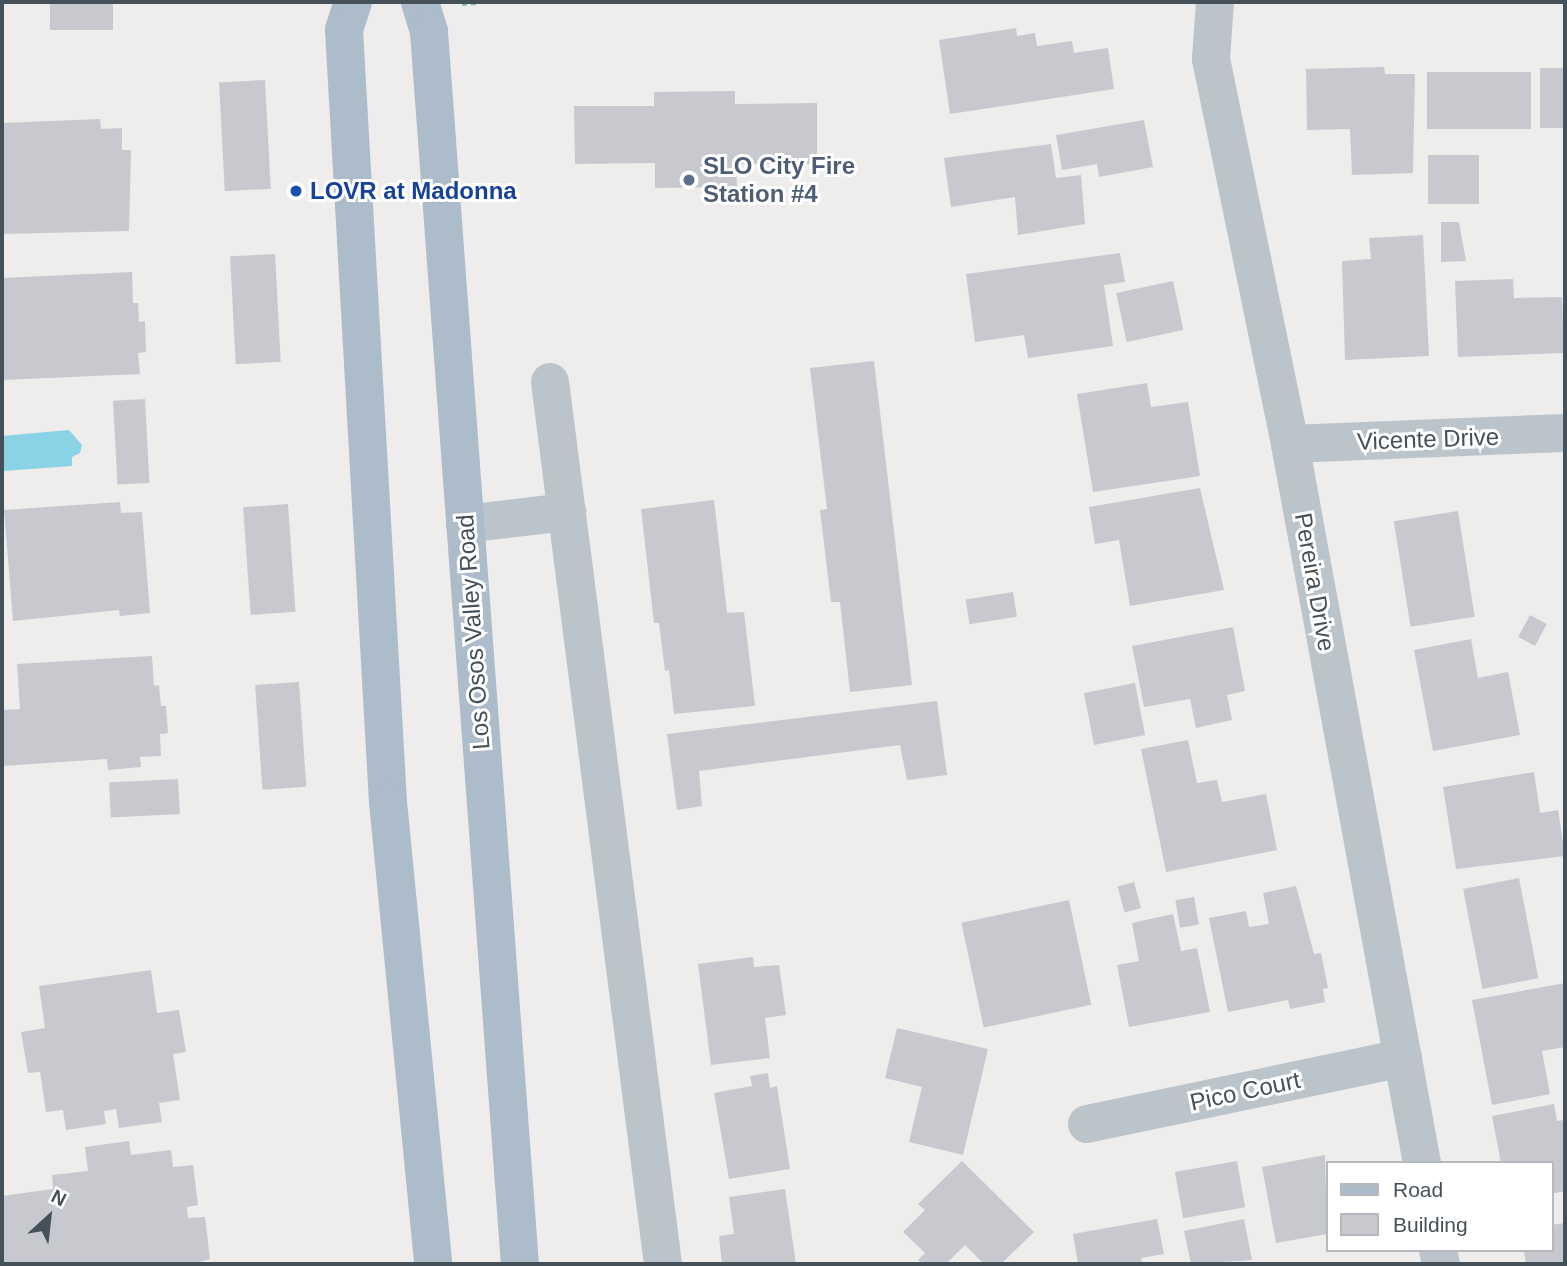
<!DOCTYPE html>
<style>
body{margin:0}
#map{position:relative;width:1567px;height:1266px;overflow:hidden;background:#efecec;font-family:Helvetica,sans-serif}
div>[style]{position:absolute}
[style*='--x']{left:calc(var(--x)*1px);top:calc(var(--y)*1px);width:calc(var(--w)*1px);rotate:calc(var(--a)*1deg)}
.water>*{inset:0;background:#8ad3e7}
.building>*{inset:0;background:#c7c9cf;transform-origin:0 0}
.path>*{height:4.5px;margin-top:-2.25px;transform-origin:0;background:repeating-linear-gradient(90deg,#75c8a0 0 5px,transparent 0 8.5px)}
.minor>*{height:38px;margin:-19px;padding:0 19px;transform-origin:19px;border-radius:19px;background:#bbc4cb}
.major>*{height:38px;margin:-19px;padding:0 19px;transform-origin:19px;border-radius:19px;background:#adbccb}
.dots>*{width:19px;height:19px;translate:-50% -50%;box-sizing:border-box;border:4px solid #fff;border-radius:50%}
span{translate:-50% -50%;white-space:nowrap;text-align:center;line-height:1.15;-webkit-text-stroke:6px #fff;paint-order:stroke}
.service-label{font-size:24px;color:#4e5e75;font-weight:700}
.left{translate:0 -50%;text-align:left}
.transit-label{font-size:24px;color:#164399;font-weight:700}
.street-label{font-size:24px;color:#465059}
.frame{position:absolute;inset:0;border:4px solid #465059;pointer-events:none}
.legend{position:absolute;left:1326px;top:1161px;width:228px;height:91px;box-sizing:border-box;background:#fff;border:2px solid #b5b9bd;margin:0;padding:9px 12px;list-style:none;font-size:21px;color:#465059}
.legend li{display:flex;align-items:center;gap:14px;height:35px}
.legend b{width:35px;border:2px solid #b5b9bd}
.north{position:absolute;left:14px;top:1182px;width:70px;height:70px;-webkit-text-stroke:5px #fff;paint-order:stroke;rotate:27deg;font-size:19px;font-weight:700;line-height:28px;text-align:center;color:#465059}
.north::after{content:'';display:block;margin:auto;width:24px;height:32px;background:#465059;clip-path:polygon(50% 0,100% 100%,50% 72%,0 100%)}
</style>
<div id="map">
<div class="water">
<div style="clip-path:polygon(69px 430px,82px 445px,80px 453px,72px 457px,72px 466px,3px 471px,2px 436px)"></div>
</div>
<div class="building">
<div style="left:50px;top:2px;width:63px;height:28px"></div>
<div style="clip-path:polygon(1016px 28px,1017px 36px,1035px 33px,1037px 46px,1072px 41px,1074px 53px,1108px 48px,1114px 89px,950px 114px,939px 40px)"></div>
<div style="clip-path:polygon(1384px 67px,1385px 74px,1415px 74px,1413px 173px,1352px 175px,1350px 129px,1307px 130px,1306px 69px)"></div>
<div style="left:1540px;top:68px;width:25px;height:60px"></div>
<div style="left:1427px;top:72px;width:104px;height:57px"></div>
<div style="left:265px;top:80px;width:109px;height:46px;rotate:87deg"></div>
<div style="clip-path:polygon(735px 91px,735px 104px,817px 103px,817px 164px,736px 164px,737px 187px,655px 188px,655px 163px,575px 164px,574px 106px,654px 106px,654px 92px)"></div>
<div style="clip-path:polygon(100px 119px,101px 129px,122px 128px,122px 150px,131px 150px,129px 231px,2px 234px,2px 123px)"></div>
<div style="clip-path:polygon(1144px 120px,1153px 167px,1099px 177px,1097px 164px,1062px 170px,1056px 135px)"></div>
<div style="clip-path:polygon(1051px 144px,1056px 178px,1081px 175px,1085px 224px,1018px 235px,1015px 197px,951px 207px,944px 158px)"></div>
<div style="left:1479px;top:155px;width:49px;height:51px;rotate:90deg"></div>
<div style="clip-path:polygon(1441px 222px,1459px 222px,1466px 261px,1441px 262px)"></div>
<div style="clip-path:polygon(1423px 235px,1429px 356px,1345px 360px,1342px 261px,1371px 259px,1369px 238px)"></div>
<div style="clip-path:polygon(1120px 253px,1125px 282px,1104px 285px,1113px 346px,1028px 358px,1024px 335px,975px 342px,966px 274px)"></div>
<div style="left:275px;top:254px;width:108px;height:45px;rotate:87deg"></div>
<div style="clip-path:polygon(132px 272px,133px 303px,138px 303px,139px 322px,145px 321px,146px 352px,138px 353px,140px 374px,2px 380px,2px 278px)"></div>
<div style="clip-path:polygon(1513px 279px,1514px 298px,1562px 297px,1564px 353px,1458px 357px,1455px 281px)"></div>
<div style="left:1173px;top:281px;width:50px;height:58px;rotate:78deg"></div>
<div style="clip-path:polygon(874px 361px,912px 685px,850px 692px,840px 602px,831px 602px,820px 510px,827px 509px,810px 368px)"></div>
<div style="clip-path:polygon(1147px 383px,1151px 407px,1188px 402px,1200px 476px,1093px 492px,1077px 394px)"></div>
<div style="left:145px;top:399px;width:84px;height:32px;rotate:87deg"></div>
<div style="clip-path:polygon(1200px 488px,1224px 590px,1130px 606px,1119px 540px,1095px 544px,1089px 507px)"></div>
<div style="clip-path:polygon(714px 500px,727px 613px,744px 612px,755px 706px,674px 714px,669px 670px,665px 671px,659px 623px,654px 623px,641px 509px)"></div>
<div style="clip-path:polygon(120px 502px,121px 513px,142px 512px,150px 613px,120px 616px,119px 610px,13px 621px,4px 510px)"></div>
<div style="left:288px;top:504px;width:108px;height:45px;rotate:86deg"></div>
<div style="left:1458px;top:511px;width:107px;height:65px;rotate:81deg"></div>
<div style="left:1013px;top:592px;width:25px;height:48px;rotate:81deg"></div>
<div style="left:1530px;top:615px;width:19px;height:25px;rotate:28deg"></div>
<div style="clip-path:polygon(1233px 627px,1245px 691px,1227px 695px,1232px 720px,1196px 728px,1190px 699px,1144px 707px,1132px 646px)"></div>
<div style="clip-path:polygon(1471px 639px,1478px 678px,1508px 672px,1520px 735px,1433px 751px,1414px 650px)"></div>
<div style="clip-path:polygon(152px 656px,154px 686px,159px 685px,161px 706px,166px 706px,168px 733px,160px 734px,161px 756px,140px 757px,141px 767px,108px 770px,107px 759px,2px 766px,2px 710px,20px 709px,17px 664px)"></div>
<div style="left:299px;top:682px;width:105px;height:44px;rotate:86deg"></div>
<div style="left:1135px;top:683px;width:53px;height:52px;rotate:79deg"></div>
<div style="clip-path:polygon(937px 701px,947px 775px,907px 780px,900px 745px,699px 771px,702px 806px,677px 810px,667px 734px)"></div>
<div style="clip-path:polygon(1188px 740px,1197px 783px,1217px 780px,1222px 802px,1266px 794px,1277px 850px,1166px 872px,1141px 749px)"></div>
<div style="clip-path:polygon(1534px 772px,1540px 813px,1558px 810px,1565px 856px,1456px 869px,1443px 787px)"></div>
<div style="left:178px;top:779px;width:35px;height:69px;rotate:87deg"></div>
<div style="left:1519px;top:878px;width:102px;height:57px;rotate:79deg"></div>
<div style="left:1134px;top:882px;width:27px;height:17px;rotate:75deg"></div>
<div style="clip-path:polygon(1296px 886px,1314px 954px,1321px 953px,1328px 988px,1323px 989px,1325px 1002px,1290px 1009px,1288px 1000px,1228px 1012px,1209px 918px,1246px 911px,1249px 927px,1269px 924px,1263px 893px)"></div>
<div style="left:1194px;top:897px;width:28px;height:19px;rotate:80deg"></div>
<div style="left:1069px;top:900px;width:107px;height:110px;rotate:78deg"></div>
<div style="clip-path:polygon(1173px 914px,1181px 951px,1197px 948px,1210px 1012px,1129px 1027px,1117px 965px,1139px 961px,1132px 923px)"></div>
<div style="clip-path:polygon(753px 957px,754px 967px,779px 965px,786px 1015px,765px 1018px,770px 1058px,711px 1065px,698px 964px)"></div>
<div style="clip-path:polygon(151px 970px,157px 1013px,179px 1010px,186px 1052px,173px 1054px,180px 1100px,159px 1103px,162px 1122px,119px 1128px,116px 1109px,104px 1111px,106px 1124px,66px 1130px,63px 1110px,46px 1112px,40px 1072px,28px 1073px,21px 1032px,45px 1028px,39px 986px)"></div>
<div style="clip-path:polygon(1565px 983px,1565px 1047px,1542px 1051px,1550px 1094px,1492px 1105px,1472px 1000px)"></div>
<div style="clip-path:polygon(897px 1028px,988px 1049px,963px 1155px,909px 1142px,922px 1087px,885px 1078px)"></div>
<div style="clip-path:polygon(768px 1073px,770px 1088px,777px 1086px,790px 1169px,729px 1179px,714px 1093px,752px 1086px,750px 1076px)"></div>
<div style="clip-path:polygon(1554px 1104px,1557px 1121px,1565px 1120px,1565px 1191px,1551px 1194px,1551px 1163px,1501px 1163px,1492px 1116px)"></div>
<div style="clip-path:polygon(129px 1141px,131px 1155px,171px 1150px,173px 1167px,193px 1165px,198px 1205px,187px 1207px,188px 1218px,205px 1217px,210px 1259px,193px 1264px,3px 1264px,2px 1196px,53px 1189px,52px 1175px,88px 1171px,85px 1147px)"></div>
<div style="clip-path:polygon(1325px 1155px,1327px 1234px,1276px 1243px,1262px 1167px)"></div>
<div style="clip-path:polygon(962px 1161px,1034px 1232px,1001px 1264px,984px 1264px,965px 1245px,946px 1264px,922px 1264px,918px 1260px,925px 1253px,903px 1232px,925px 1210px,918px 1204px)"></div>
<div style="left:1237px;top:1161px;width:47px;height:63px;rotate:80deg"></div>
<div style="clip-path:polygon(785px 1189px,796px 1264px,722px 1264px,719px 1236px,734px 1234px,729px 1197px)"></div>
<div style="clip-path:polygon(1157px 1219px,1164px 1254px,1141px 1258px,1142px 1264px,1078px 1264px,1073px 1234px)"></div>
<div style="clip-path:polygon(1244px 1219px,1252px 1260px,1191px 1264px,1184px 1231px)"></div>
<div style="clip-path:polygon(1565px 1223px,1565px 1264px,1526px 1264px,1524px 1250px,1551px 1250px,1551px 1225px)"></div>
</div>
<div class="path">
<div style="--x:462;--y:3;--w:16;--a:-4"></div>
</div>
<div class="minor">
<div style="--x:1215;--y:2;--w:57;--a:94"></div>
<div style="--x:1211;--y:59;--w:393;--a:78.4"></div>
<div style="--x:1290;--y:444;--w:731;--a:79.6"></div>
<div style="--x:550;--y:382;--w:889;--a:82.7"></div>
<div style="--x:1290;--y:444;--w:275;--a:-2.3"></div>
<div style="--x:465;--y:524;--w:103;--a:-6.7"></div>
<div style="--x:1087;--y:1124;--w:323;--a:-11.8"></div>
<div style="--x:1438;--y:1250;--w:14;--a:78"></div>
</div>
<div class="major">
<div style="--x:353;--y:2;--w:29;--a:108"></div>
<div style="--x:344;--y:30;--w:773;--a:86.74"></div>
<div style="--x:388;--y:802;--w:464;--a:84.4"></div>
<div style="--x:420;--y:2;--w:31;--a:73"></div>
<div style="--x:429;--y:32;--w:1235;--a:85.78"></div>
</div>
<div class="dots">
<div style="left:689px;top:180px;background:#5c6f8a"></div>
<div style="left:296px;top:191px;background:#1a4fb4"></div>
</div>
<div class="service-label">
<span class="left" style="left:703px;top:180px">SLO City Fire<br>Station #4</span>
</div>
<div class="transit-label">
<span class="left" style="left:310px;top:191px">LOVR at Madonna</span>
</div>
<div class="street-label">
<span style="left:1428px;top:439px;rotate:-2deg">Vicente Drive</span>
<span style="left:1315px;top:582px;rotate:80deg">Pereira Drive</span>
<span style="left:473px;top:632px;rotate:-94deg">Los Osos Valley Road</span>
<span style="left:1245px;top:1091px;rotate:-12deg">Pico Court</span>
</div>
<div class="frame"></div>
<ul class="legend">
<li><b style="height:9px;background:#adbccb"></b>Road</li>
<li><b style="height:19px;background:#c7c9cf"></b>Building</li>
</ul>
<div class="north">N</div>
</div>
